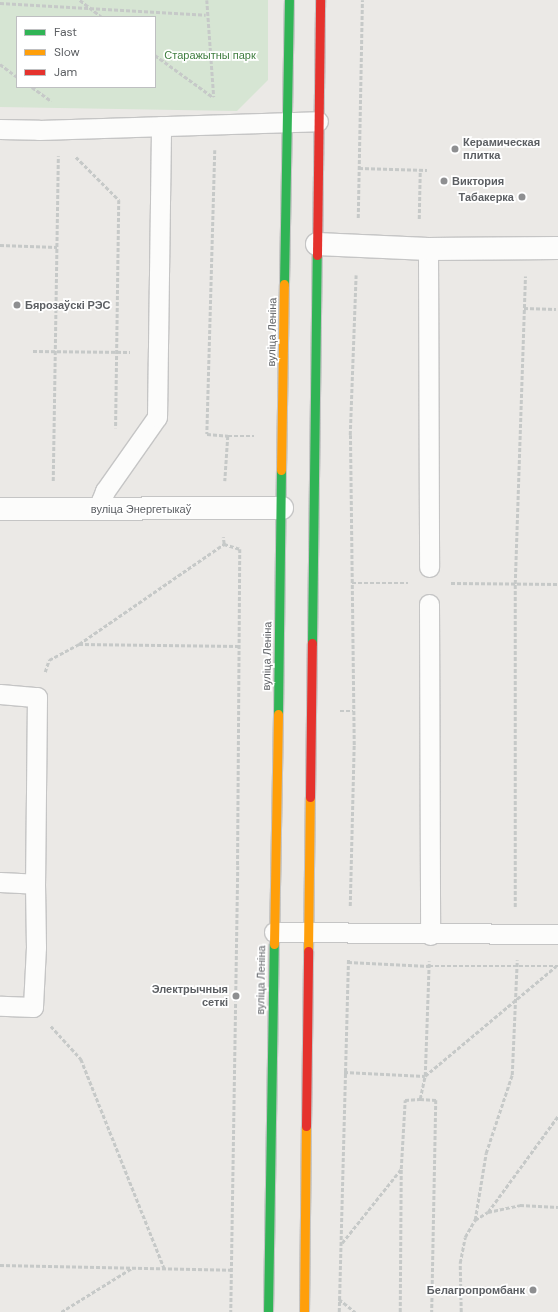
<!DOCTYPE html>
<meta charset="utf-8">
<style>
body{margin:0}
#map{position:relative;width:558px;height:1312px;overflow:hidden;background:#ebe9e6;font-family:"DM Sans",sans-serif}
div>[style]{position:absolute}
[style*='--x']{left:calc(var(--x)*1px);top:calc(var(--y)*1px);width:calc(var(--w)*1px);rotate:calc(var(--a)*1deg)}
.green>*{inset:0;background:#d6e5d3}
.path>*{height:2.5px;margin-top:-1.25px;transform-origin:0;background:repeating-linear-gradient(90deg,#c6c9c8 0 4px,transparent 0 6px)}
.roads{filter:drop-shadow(1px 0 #c5c5c5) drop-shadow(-1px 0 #c5c5c5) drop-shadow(0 1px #c5c5c5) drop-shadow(0 -1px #c5c5c5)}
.lane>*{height:19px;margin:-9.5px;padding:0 9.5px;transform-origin:9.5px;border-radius:9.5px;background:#fcfcfb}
.street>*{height:22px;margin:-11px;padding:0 11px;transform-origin:11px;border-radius:11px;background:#fcfcfb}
.fast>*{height:9px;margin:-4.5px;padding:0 4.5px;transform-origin:4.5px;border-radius:4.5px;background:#30b455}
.slow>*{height:9px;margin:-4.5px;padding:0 4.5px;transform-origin:4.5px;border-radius:4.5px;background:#ff9f0a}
.jam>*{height:9px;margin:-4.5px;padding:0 4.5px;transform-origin:4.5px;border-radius:4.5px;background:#e5322d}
.dots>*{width:11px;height:11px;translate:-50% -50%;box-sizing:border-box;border:2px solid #fff;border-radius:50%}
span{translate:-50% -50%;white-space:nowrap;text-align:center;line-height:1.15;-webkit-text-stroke:3.5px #fff;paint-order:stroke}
.park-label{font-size:11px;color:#407e40}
.poi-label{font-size:11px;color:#5c5f63;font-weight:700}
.left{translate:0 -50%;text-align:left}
.right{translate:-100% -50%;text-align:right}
.street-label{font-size:11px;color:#5c5f63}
.legend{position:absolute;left:16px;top:16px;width:140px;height:72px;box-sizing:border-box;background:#fff;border:1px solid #bebfc1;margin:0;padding:5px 7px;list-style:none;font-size:12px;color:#5c5f63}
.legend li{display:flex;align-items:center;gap:8px;height:20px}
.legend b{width:20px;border:1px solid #bebfc1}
</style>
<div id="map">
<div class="green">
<div style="clip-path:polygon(evenodd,0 0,268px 0,268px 80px,237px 111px,0 107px,0 0,17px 17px,155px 17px,155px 87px,17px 87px,17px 17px)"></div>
</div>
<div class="path">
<div style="--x:80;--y:0;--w:28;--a:38"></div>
<div style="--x:207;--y:0;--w:97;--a:85.9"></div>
<div style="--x:0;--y:3;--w:206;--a:3.3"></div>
<div style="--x:155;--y:55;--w:72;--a:35.9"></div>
<div style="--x:0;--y:64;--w:21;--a:37"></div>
<div style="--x:32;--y:87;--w:24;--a:36"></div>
<div style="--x:215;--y:150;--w:284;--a:91.6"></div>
<div style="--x:207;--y:434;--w:21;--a:5"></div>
<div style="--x:228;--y:436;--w:45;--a:93.8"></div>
<div style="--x:76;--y:157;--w:61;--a:45"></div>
<div style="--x:119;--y:200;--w:228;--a:90.8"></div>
<div style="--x:359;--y:168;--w:68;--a:1.7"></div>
<div style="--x:358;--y:218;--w:218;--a:-88.9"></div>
<div style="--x:419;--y:219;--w:49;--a:-88.8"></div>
<div style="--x:0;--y:245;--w:57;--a:2"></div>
<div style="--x:524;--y:308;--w:32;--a:2"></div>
<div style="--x:33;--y:351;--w:97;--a:0.6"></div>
<div style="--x:228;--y:436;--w:26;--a:0"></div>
<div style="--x:53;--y:481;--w:325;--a:-89.1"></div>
<div style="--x:224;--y:544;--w:17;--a:17"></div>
<div style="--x:240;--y:549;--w:317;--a:90.4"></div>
<div style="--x:238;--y:866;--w:446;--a:90.9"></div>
<div style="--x:352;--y:583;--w:56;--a:0"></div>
<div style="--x:451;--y:583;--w:107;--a:0.5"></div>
<div style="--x:79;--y:644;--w:161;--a:0.7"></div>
<div style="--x:45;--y:672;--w:13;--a:-72"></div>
<div style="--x:49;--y:660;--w:34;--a:-28"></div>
<div style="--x:79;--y:644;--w:176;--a:-34.6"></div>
<div style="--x:224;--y:544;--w:7;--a:-98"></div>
<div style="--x:340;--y:711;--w:13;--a:0"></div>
<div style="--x:350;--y:906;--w:161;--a:-88.6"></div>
<div style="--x:354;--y:745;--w:310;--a:-90.7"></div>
<div style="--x:350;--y:435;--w:160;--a:-87.9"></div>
<div style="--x:515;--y:907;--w:323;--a:-90"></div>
<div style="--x:515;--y:584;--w:308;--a:-88.1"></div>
<div style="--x:348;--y:962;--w:81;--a:2.8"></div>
<div style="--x:429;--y:966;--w:129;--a:0"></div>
<div style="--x:51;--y:1026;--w:45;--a:47.7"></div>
<div style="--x:81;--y:1059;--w:225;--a:68.3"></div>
<div style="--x:344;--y:1072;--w:81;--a:2.8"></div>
<div style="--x:425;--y:1076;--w:171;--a:-40"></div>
<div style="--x:420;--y:1099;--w:16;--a:4"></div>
<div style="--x:436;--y:1100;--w:212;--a:91.1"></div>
<div style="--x:488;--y:1212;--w:119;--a:-53.9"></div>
<div style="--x:475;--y:1220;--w:68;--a:-80.7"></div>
<div style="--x:486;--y:1153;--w:82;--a:-71.6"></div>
<div style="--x:512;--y:1075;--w:115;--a:-87.5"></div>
<div style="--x:342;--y:1243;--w:95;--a:-51.4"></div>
<div style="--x:0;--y:1265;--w:231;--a:1.2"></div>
<div style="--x:339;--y:1299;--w:21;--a:39"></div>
<div style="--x:61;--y:1312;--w:84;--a:-31.8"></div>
<div style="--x:339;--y:1312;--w:353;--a:-88.5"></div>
<div style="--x:400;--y:1312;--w:143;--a:-89.6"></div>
<div style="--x:401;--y:1169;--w:69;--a:-86.7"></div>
<div style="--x:405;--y:1100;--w:15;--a:-4"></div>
<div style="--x:420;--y:1099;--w:24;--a:-78"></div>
<div style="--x:425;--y:1076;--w:115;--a:-88"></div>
<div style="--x:461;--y:1312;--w:49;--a:-91.2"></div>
<div style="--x:460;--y:1263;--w:26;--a:-79"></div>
<div style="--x:465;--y:1237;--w:20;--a:-60"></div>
<div style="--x:475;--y:1220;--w:15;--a:-32"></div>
<div style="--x:488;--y:1212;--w:33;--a:-12"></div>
<div style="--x:520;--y:1205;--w:38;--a:3"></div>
</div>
<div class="roads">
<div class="lane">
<div style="--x:0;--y:129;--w:39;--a:1"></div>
<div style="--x:39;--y:130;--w:279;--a:-1.8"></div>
<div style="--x:428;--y:249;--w:318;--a:89.8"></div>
<div style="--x:100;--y:510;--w:9;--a:-84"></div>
<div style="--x:101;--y:501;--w:11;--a:-68"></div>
<div style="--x:105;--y:491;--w:90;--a:-54.9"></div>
<div style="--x:157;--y:417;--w:291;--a:-89.2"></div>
<div style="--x:429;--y:604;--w:331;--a:89.8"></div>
<div style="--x:0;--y:694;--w:37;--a:5"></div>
<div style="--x:37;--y:697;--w:187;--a:90.6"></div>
<div style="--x:35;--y:884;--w:63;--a:89.1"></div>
<div style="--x:36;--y:947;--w:60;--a:92.9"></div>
<div style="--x:33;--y:1007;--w:33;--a:-178"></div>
<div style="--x:0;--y:882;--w:35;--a:3"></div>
<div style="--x:274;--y:932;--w:284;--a:0.4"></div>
</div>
<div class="street">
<div style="--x:317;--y:244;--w:111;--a:2.6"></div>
<div style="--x:428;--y:249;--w:130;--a:-0.4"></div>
<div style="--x:0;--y:509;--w:282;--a:-0.2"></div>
</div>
<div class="fast">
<div style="--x:284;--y:284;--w:284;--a:-89"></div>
<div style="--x:312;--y:643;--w:388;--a:-89.3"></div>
<div style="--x:278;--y:714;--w:244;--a:-89.3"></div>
<div style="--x:268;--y:1312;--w:368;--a:-89.1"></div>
</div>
<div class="slow">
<div style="--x:281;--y:470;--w:186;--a:-89.1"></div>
<div style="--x:274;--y:944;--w:230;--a:-89"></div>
<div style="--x:308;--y:951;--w:154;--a:-89.3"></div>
<div style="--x:304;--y:1312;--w:186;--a:-89.4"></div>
</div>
<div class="jam">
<div style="--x:317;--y:255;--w:255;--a:-89.3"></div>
<div style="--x:310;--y:797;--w:154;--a:-89.3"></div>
<div style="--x:306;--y:1126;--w:175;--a:-89.3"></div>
</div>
</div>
<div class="dots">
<div style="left:455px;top:149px;background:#8e8f91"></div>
<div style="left:444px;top:181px;background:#8e8f91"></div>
<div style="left:522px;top:197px;background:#8e8f91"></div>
<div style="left:17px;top:305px;background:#8e8f91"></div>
<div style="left:236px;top:996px;background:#8e8f91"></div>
<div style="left:533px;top:1290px;background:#8e8f91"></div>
</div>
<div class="park-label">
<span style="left:210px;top:55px">Старажытны парк</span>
</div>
<div class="poi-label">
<span class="left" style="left:463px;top:149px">Керамическая<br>плитка</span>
<span class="left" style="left:452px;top:181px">Виктория</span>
<span class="right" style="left:514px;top:197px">Табакерка</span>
<span class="left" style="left:25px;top:305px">Бярозаўскі РЭС</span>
<span class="right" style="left:228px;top:996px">Электрычныя<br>сеткі</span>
<span class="right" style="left:525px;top:1290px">Белагропромбанк</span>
</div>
<div class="street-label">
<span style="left:272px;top:332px;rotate:-89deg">вуліца Леніна</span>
<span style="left:141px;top:509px">вуліца Энергетыкаў</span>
<span style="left:267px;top:656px;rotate:-89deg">вуліца Леніна</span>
<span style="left:261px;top:980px;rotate:-89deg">вуліца Леніна</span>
</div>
<ul class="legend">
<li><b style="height:5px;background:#30b455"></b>Fast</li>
<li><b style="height:5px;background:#ff9f0a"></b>Slow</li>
<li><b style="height:5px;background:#e5322d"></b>Jam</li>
</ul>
</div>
